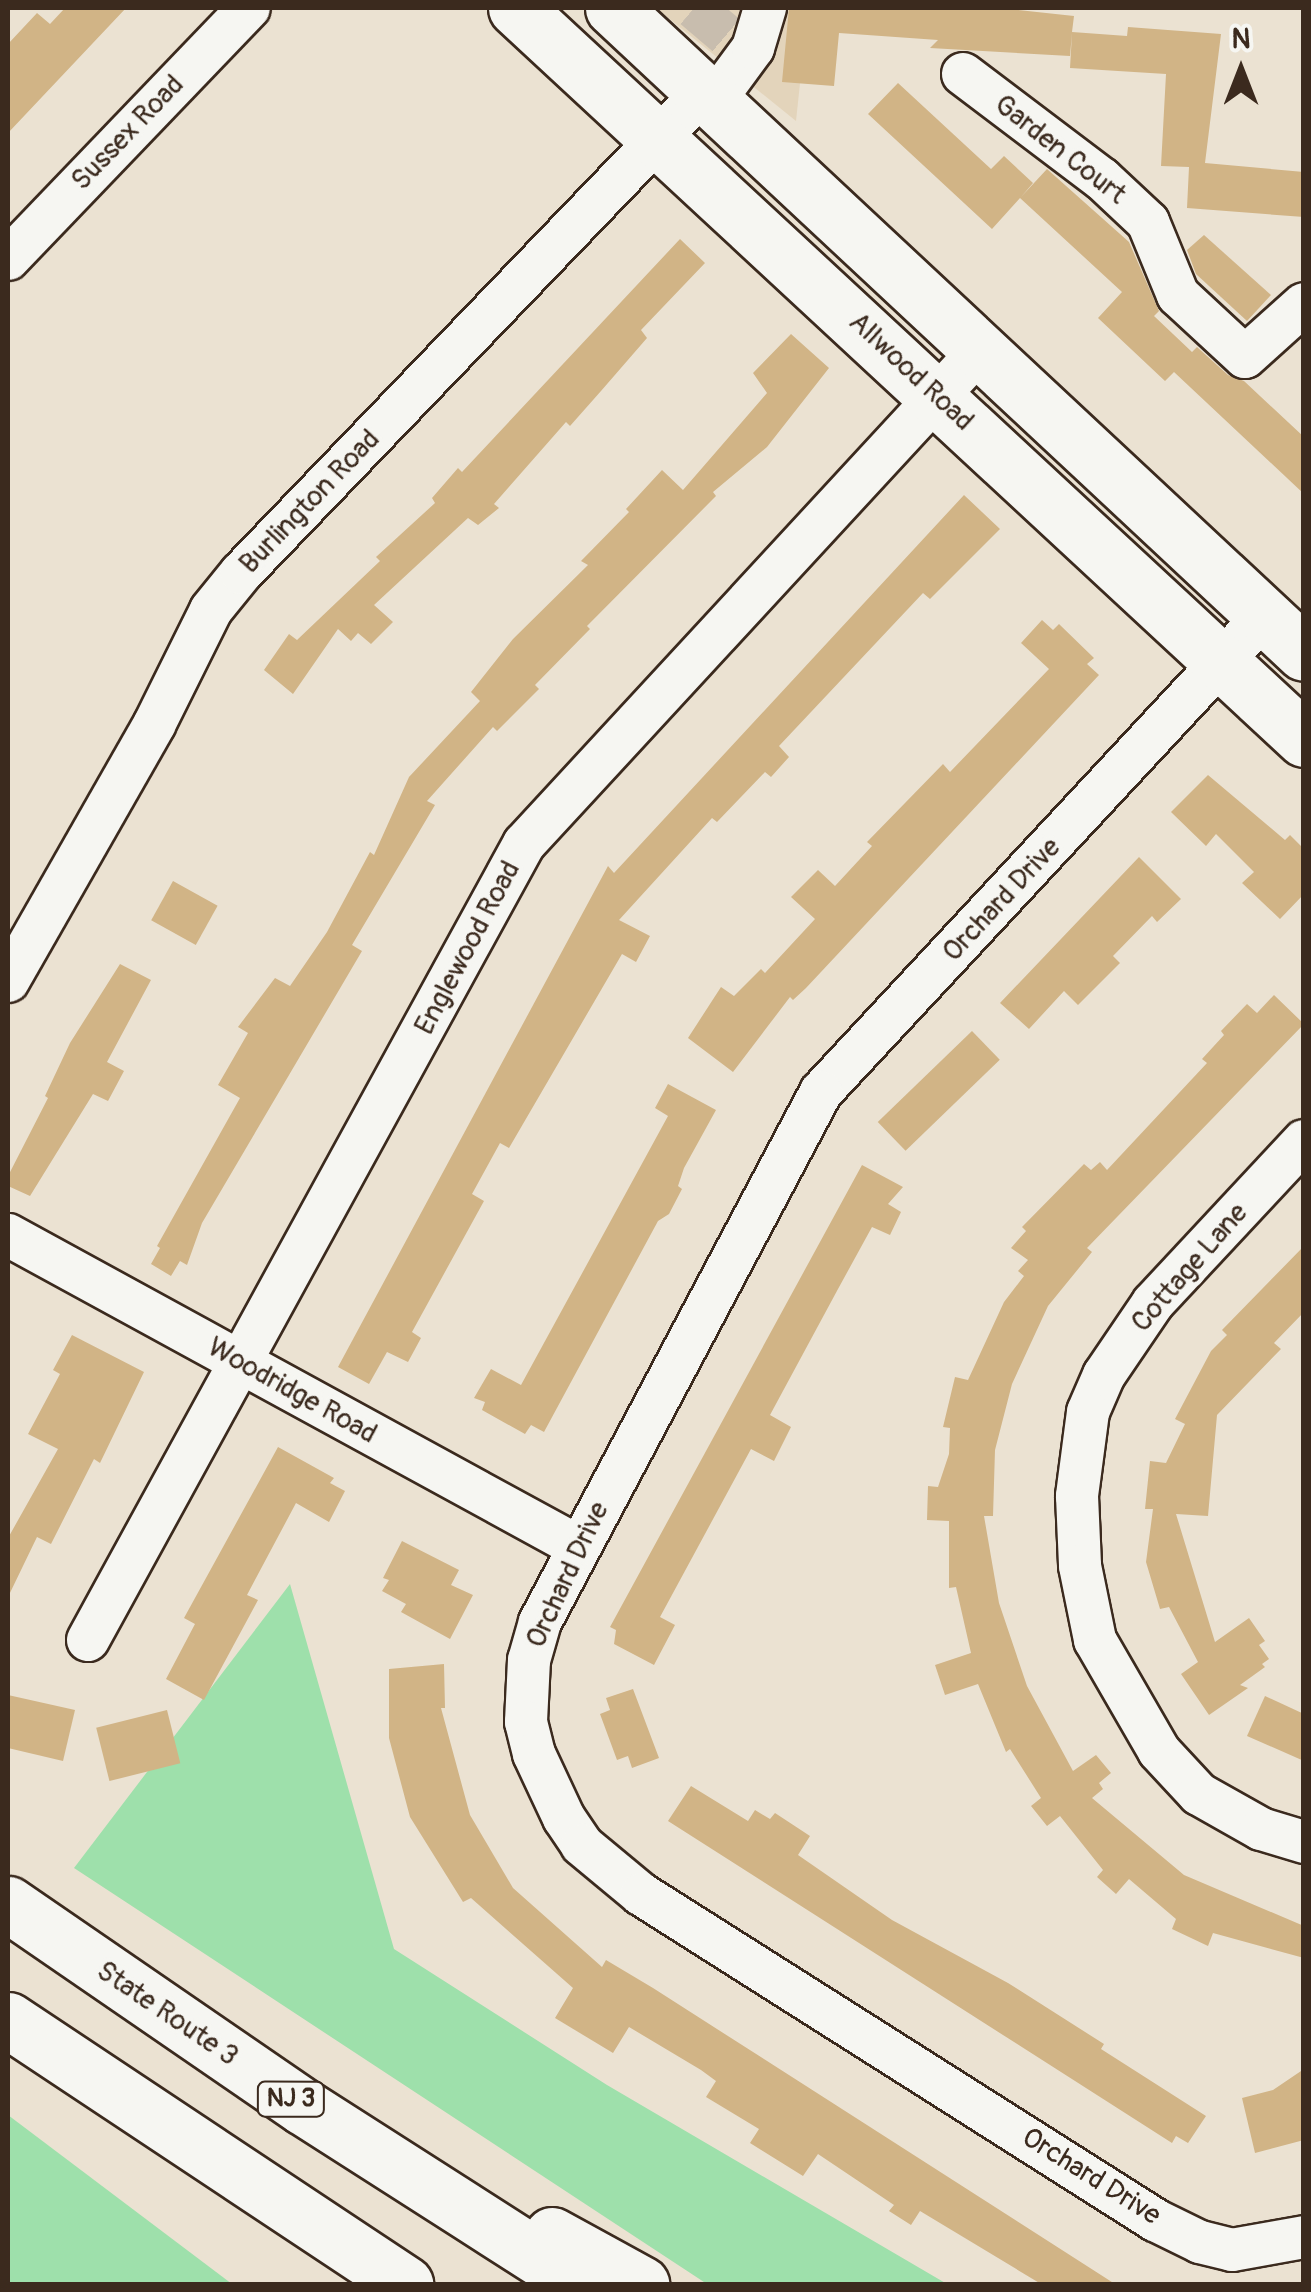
<!DOCTYPE html>
<style>
body{margin:0}
#map{position:relative;width:1311px;height:2292px;overflow:hidden;background:#ebe2d2;font-family:Pangolin,sans-serif}
div>[style]{position:absolute}
[style*='--x']{left:calc(var(--x)*1px);top:calc(var(--y)*1px);width:calc(var(--w)*1px);rotate:calc(var(--a)*1deg)}
.built>*{inset:0;background:#e3d4bb}
.green>*{inset:0;background:#9ee0ab}
.building>*{inset:0;background:#d1b486;transform-origin:0 0}
.minor-tunnel>*{height:42px;margin-top:-21px;transform-origin:0;background:repeating-linear-gradient(90deg,#c8bdae 0 42px,transparent 0 63px)}
.roads{filter:drop-shadow(2px 0 #3b2a1e) drop-shadow(-2px 0 #3b2a1e) drop-shadow(0 2px #3b2a1e) drop-shadow(0 -2px #3b2a1e)}
.minor>*{height:42px;margin:-21px;padding:0 21px;transform-origin:21px;border-radius:21px;background:#f6f6f2}
.major>*{height:55px;margin:-27.5px;padding:0 27.5px;transform-origin:27.5px;border-radius:27.5px;background:#f6f6f2}
.highway>*{height:55px;margin:-27.5px;padding:0 27.5px;transform-origin:27.5px;border-radius:27.5px;background:#f6f6f2}
span{translate:-50% -50%;white-space:nowrap;text-align:center;line-height:1.15;-webkit-text-stroke:8px #f6f6f2;paint-order:stroke}
.shield-label span{padding:2px 8px;background:#f6f6f2;border:2px solid;border-radius:8px;-webkit-text-stroke-width:0}
.shield-label{font-size:25px;color:#3b2a1e;font-weight:700}
.street-label{font-size:28px;color:#3b2a1e}
.frame{position:absolute;inset:0;border:10px solid #3b2a1e;pointer-events:none}
.north{position:absolute;left:1191px;top:20px;width:100px;height:100px;-webkit-text-stroke:8px #f6f6f2;paint-order:stroke;rotate:0deg;font-size:28px;font-weight:700;line-height:40px;text-align:center;color:#3b2a1e}
.north::after{content:'';display:block;margin:auto;width:35px;height:45px;background:#3b2a1e;clip-path:polygon(50% 0,100% 100%,50% 72%,0 100%)}
</style>
<div id="map">
<div class="built">
<div style="clip-path:polygon(656px 8px,808px 8px,796px 121px)"></div>
</div>
<div class="green">
<div style="clip-path:polygon(290px 1584px,394px 1949px,607px 2085px,947px 2284px,707px 2284px,74px 1868px)"></div>
<div style="clip-path:polygon(8px 2115px,232px 2284px,8px 2284px)"></div>
</div>
<div class="building">
<div style="clip-path:polygon(65px 8px,126px 8px,8px 133px,8px 44px,37px 13px,50px 24px)"></div>
<div style="clip-path:polygon(789px 8px,1009px 9px,1074px 16px,1072px 32px,1127px 36px,1128px 27px,1221px 34px,1205px 163px,1304px 172px,1304px 217px,1187px 208px,1189px 167px,1161px 166px,1166px 74px,1070px 68px,1072px 33px,1070px 56px,930px 48px,938px 40px,839px 33px,834px 86px,782px 82px)"></div>
<div style="clip-path:polygon(898px 83px,991px 169px,1004px 156px,1033px 183px,1021px 197px,1047px 169px,1129px 242px,1159px 311px,1154px 316px,1192px 352px,1197px 347px,1228px 375px,1244px 381px,1304px 437px,1304px 494px,1174px 372px,1165px 381px,1098px 318px,1122px 292px,1020px 198px,992px 229px,868px 114px)"></div>
<div style="clip-path:polygon(1204px 235px,1271px 295px,1247px 321px,1196px 274px,1187px 250px)"></div>
<div style="clip-path:polygon(680px 239px,705px 263px,641px 330px,647px 338px,601px 391px,570px 426px,566px 422px,494px 504px,499px 508px,478px 525px,468px 518px,374px 605px,393px 622px,371px 644px,358px 633px,351px 641px,338px 629px,293px 694px,264px 670px,289px 634px,297px 640px,380px 561px,376px 557px,435px 503px,432px 498px,458px 468px,462px 472px)"></div>
<div style="clip-path:polygon(791px 334px,829px 368px,767px 447px,713px 492px,716px 496px,587px 626px,590px 629px,535px 685px,539px 689px,497px 731px,493px 727px,427px 801px,435px 805px,352px 945px,362px 951px,202px 1223px,187px 1265px,180px 1261px,171px 1276px,151px 1264px,160px 1248px,157px 1246px,240px 1098px,218px 1085px,248px 1033px,238px 1027px,275px 978px,290px 986px,327px 932px,370px 852px,374px 855px,409px 777px,480px 701px,471px 692px,513px 639px,588px 565px,581px 561px,629px 512px,626px 509px,662px 470px,683px 490px,767px 393px,753px 373px)"></div>
<div style="clip-path:polygon(964px 495px,1000px 529px,930px 599px,923px 593px,779px 746px,789px 757px,771px 777px,765px 772px,717px 822px,712px 818px,619px 920px,650px 936px,636px 962px,622px 954px,509px 1148px,500px 1143px,472px 1194px,484px 1201px,412px 1332px,421px 1338px,408px 1362px,387px 1352px,369px 1384px,338px 1367px,608px 866px,614px 873px)"></div>
<div style="clip-path:polygon(1042px 620px,1053px 630px,1059px 624px,1094px 658px,1087px 664px,1099px 675px,806px 988px,793px 1000px,790px 997px,733px 1072px,688px 1038px,721px 987px,734px 996px,761px 969px,765px 973px,815px 919px,791px 897px,818px 870px,835px 886px,872px 846px,867px 842px,943px 764px,950px 772px,1049px 669px,1021px 643px)"></div>
<div style="clip-path:polygon(1208px 775px,1285px 840px,1290px 835px,1304px 849px,1304px 894px,1280px 919px,1242px 883px,1254px 872px,1216px 834px,1206px 846px,1171px 812px)"></div>
<div style="clip-path:polygon(1139px 857px,1181px 899px,1157px 922px,1152px 916px,1113px 956px,1120px 963px,1078px 1005px,1064px 991px,1029px 1029px,1000px 1003px)"></div>
<div style="left:173px;top:881px;width:51px;height:45px;rotate:29deg"></div>
<div style="clip-path:polygon(120px 964px,151px 980px,107px 1062px,124px 1071px,108px 1101px,93px 1094px,30px 1196px,8px 1186px,8px 1176px,48px 1098px,45px 1096px,70px 1043px)"></div>
<div style="clip-path:polygon(1274px 995px,1304px 1024px,1087px 1248px,1092px 1252px,1048px 1306px,1012px 1384px,995px 1450px,993px 1516px,984px 1516px,999px 1603px,1027px 1686px,1073px 1771px,1096px 1755px,1111px 1773px,1099px 1783px,1103px 1789px,1092px 1798px,1184px 1875px,1304px 1926px,1304px 1958px,1213px 1933px,1208px 1946px,1172px 1929px,1176px 1919px,1129px 1879px,1116px 1894px,1097px 1877px,1103px 1870px,1060px 1816px,1047px 1826px,1031px 1806px,1041px 1798px,1010px 1749px,1006px 1752px,978px 1684px,945px 1695px,935px 1665px,971px 1653px,956px 1587px,949px 1588px,949px 1521px,927px 1520px,928px 1486px,938px 1487px,949px 1454px,950px 1428px,943px 1427px,955px 1377px,968px 1380px,1004px 1302px,1024px 1276px,1018px 1271px,1028px 1260px,1011px 1248px,1026px 1231px,1022px 1227px,1084px 1164px,1091px 1170px,1100px 1162px,1107px 1170px,1207px 1063px,1202px 1059px,1224px 1035px,1221px 1031px,1247px 1004px,1257px 1013px)"></div>
<div style="left:972px;top:1031px;width:40px;height:131px;rotate:46deg"></div>
<div style="clip-path:polygon(668px 1084px,716px 1110px,684px 1168px,678px 1186px,682px 1189px,669px 1214px,658px 1221px,544px 1432px,531px 1425px,525px 1434px,482px 1410px,485px 1402px,474px 1398px,491px 1369px,521px 1385px,668px 1116px,655px 1108px)"></div>
<div style="clip-path:polygon(862px 1165px,903px 1187px,888px 1204px,901px 1212px,890px 1235px,872px 1227px,838px 1289px,770px 1415px,791px 1427px,774px 1461px,751px 1449px,660px 1617px,675px 1625px,654px 1665px,614px 1644px,616px 1630px,610px 1627px)"></div>
<div style="clip-path:polygon(1304px 1246px,1304px 1312px,1274px 1343px,1281px 1349px,1217px 1415px,1208px 1516px,1176px 1514px,1215px 1642px,1249px 1618px,1265px 1641px,1259px 1645px,1269px 1659px,1262px 1664px,1265px 1667px,1240px 1685px,1248px 1688px,1209px 1715px,1181px 1674px,1198px 1662px,1169px 1607px,1160px 1609px,1146px 1562px,1153px 1509px,1145px 1509px,1150px 1461px,1166px 1463px,1185px 1424px,1175px 1419px,1211px 1351px,1227px 1335px,1222px 1330px)"></div>
<div style="clip-path:polygon(72px 1335px,144px 1372px,100px 1463px,94px 1459px,51px 1544px,37px 1537px,8px 1597px,8px 1538px,58px 1449px,28px 1434px,60px 1374px,53px 1370px)"></div>
<div style="clip-path:polygon(278px 1447px,334px 1478px,330px 1483px,345px 1491px,329px 1522px,296px 1503px,247px 1595px,258px 1600px,204px 1700px,166px 1679px,195px 1624px,184px 1618px)"></div>
<div style="clip-path:polygon(402px 1541px,459px 1570px,451px 1585px,473px 1595px,450px 1639px,401px 1612px,406px 1604px,382px 1591px,389px 1580px,383px 1578px)"></div>
<div style="clip-path:polygon(444px 1664px,445px 1708px,441px 1708px,470px 1815px,513px 1888px,602px 1967px,606px 1960px,653px 1988px,1115px 2284px,1041px 2284px,920px 2211px,911px 2225px,889px 2211px,894px 2205px,818px 2154px,803px 2176px,750px 2143px,759px 2129px,706px 2097px,716px 2081px,701px 2070px,629px 2027px,613px 2053px,555px 2018px,573px 1988px,471px 1898px,463px 1902px,410px 1817px,389px 1738px,389px 1669px)"></div>
<div style="clip-path:polygon(633px 1689px,659px 1758px,632px 1768px,628px 1756px,617px 1760px,600px 1714px,610px 1710px,606px 1698px)"></div>
<div style="clip-path:polygon(8px 1695px,75px 1710px,63px 1761px,8px 1748px)"></div>
<div style="clip-path:polygon(1265px 1696px,1304px 1714px,1304px 1761px,1247px 1736px)"></div>
<div style="left:167px;top:1710px;width:55px;height:73px;rotate:76deg"></div>
<div style="clip-path:polygon(691px 1786px,748px 1821px,755px 1810px,770px 1819px,775px 1813px,810px 1836px,798px 1855px,892px 1920px,1008px 1983px,1104px 2044px,1101px 2049px,1206px 2116px,1188px 2143px,1176px 2136px,1172px 2143px,668px 1821px)"></div>
<div style="clip-path:polygon(1304px 2069px,1304px 2140px,1255px 2153px,1242px 2098px,1273px 2090px)"></div>
</div>
<div class="minor-tunnel">
<div style="--x:694;--y:8;--w:51;--a:40.2"></div>
</div>
<div class="roads">
<div class="minor">
<div style="--x:963;--y:74;--w:174;--a:37.1"></div>
<div style="--x:1102;--y:179;--w:63;--a:43.1"></div>
<div style="--x:1148;--y:222;--w:79;--a:67.7"></div>
<div style="--x:1178;--y:295;--w:91;--a:42.8"></div>
<div style="--x:1245;--y:357;--w:79;--a:-41.9"></div>
<div style="--x:714;--y:101;--w:66;--a:-53.7"></div>
<div style="--x:753;--y:48;--w:42;--a:-73.3"></div>
<div style="--x:8;--y:259;--w:348;--a:-46.2"></div>
<div style="--x:1264;--y:616;--w:650;--a:132.94"></div>
<div style="--x:821;--y:1092;--w:600;--a:117.93"></div>
<div style="--x:540;--y:1622;--w:40;--a:106"></div>
<div style="--x:529;--y:1660;--w:62;--a:92.8"></div>
<div style="--x:526;--y:1722;--w:33;--a:76"></div>
<div style="--x:534;--y:1754;--w:71;--a:64.9"></div>
<div style="--x:564;--y:1818;--w:32;--a:56"></div>
<div style="--x:582;--y:1845;--w:77;--a:39.7"></div>
<div style="--x:641;--y:1894;--w:609;--a:32.38"></div>
<div style="--x:1155;--y:2220;--w:50;--a:26.1"></div>
<div style="--x:1200;--y:2242;--w:33;--a:14"></div>
<div style="--x:1232;--y:2250;--w:73;--a:-10.2"></div>
<div style="--x:8;--y:981;--w:295;--a:-60.3"></div>
<div style="--x:154;--y:725;--w:128;--a:-63.6"></div>
<div style="--x:211;--y:610;--w:48;--a:-51"></div>
<div style="--x:241;--y:573;--w:668;--a:-46.15"></div>
<div style="--x:1304;--y:1141;--w:221;--a:133"></div>
<div style="--x:1153;--y:1303;--w:87;--a:124.2"></div>
<div style="--x:1104;--y:1375;--w:40;--a:113.4"></div>
<div style="--x:1088;--y:1412;--w:85;--a:97.5"></div>
<div style="--x:1077;--y:1496;--w:70;--a:87.5"></div>
<div style="--x:1080;--y:1566;--w:76;--a:78.5"></div>
<div style="--x:1095;--y:1640;--w:128;--a:60"></div>
<div style="--x:1159;--y:1751;--w:59;--a:47.1"></div>
<div style="--x:1199;--y:1794;--w:71;--a:29.4"></div>
<div style="--x:1261;--y:1829;--w:45;--a:16.8"></div>
<div style="--x:8;--y:1235;--w:648;--a:28.66"></div>
<div style="--x:88;--y:1640;--w:908;--a:-61.29"></div>
<div style="--x:524;--y:844;--w:672;--a:-47.29"></div>
</div>
<div class="major">
<div style="--x:516;--y:8;--w:1075;--a:42.85"></div>
<div style="--x:613;--y:8;--w:945;--a:43.03"></div>
</div>
<div class="highway">
<div style="--x:8;--y:1904;--w:357;--a:34.5"></div>
<div style="--x:302;--y:2106;--w:330;--a:32.6"></div>
<div style="--x:8;--y:2020;--w:477;--a:33.6"></div>
<div style="--x:552;--y:2235;--w:102;--a:28.8"></div>
</div>
</div>
<div class="shield-label">
<span style="left:291px;top:2099px">NJ 3</span>
</div>
<div class="street-label">
<span style="left:128px;top:133px;rotate:-46deg">Sussex Road</span>
<span style="left:1060px;top:150px;rotate:38deg">Garden Court</span>
<span style="left:911px;top:372px;rotate:43deg">Allwood Road</span>
<span style="left:310px;top:502px;rotate:-46deg">Burlington Road</span>
<span style="left:1002px;top:900px;rotate:-47deg">Orchard Drive</span>
<span style="left:468px;top:948px;rotate:-62deg">Englewood Road</span>
<span style="left:1190px;top:1268px;rotate:-49deg">Cottage Lane</span>
<span style="left:292px;top:1391px;rotate:29deg">Woodridge Road</span>
<span style="left:568px;top:1575px;rotate:-65deg">Orchard Drive</span>
<span style="left:167px;top:2014px;rotate:34deg">State Route 3</span>
<span style="left:1091px;top:2177px;rotate:32deg">Orchard Drive</span>
</div>
<div class="frame"></div>
<div class="north">N</div>
</div>
